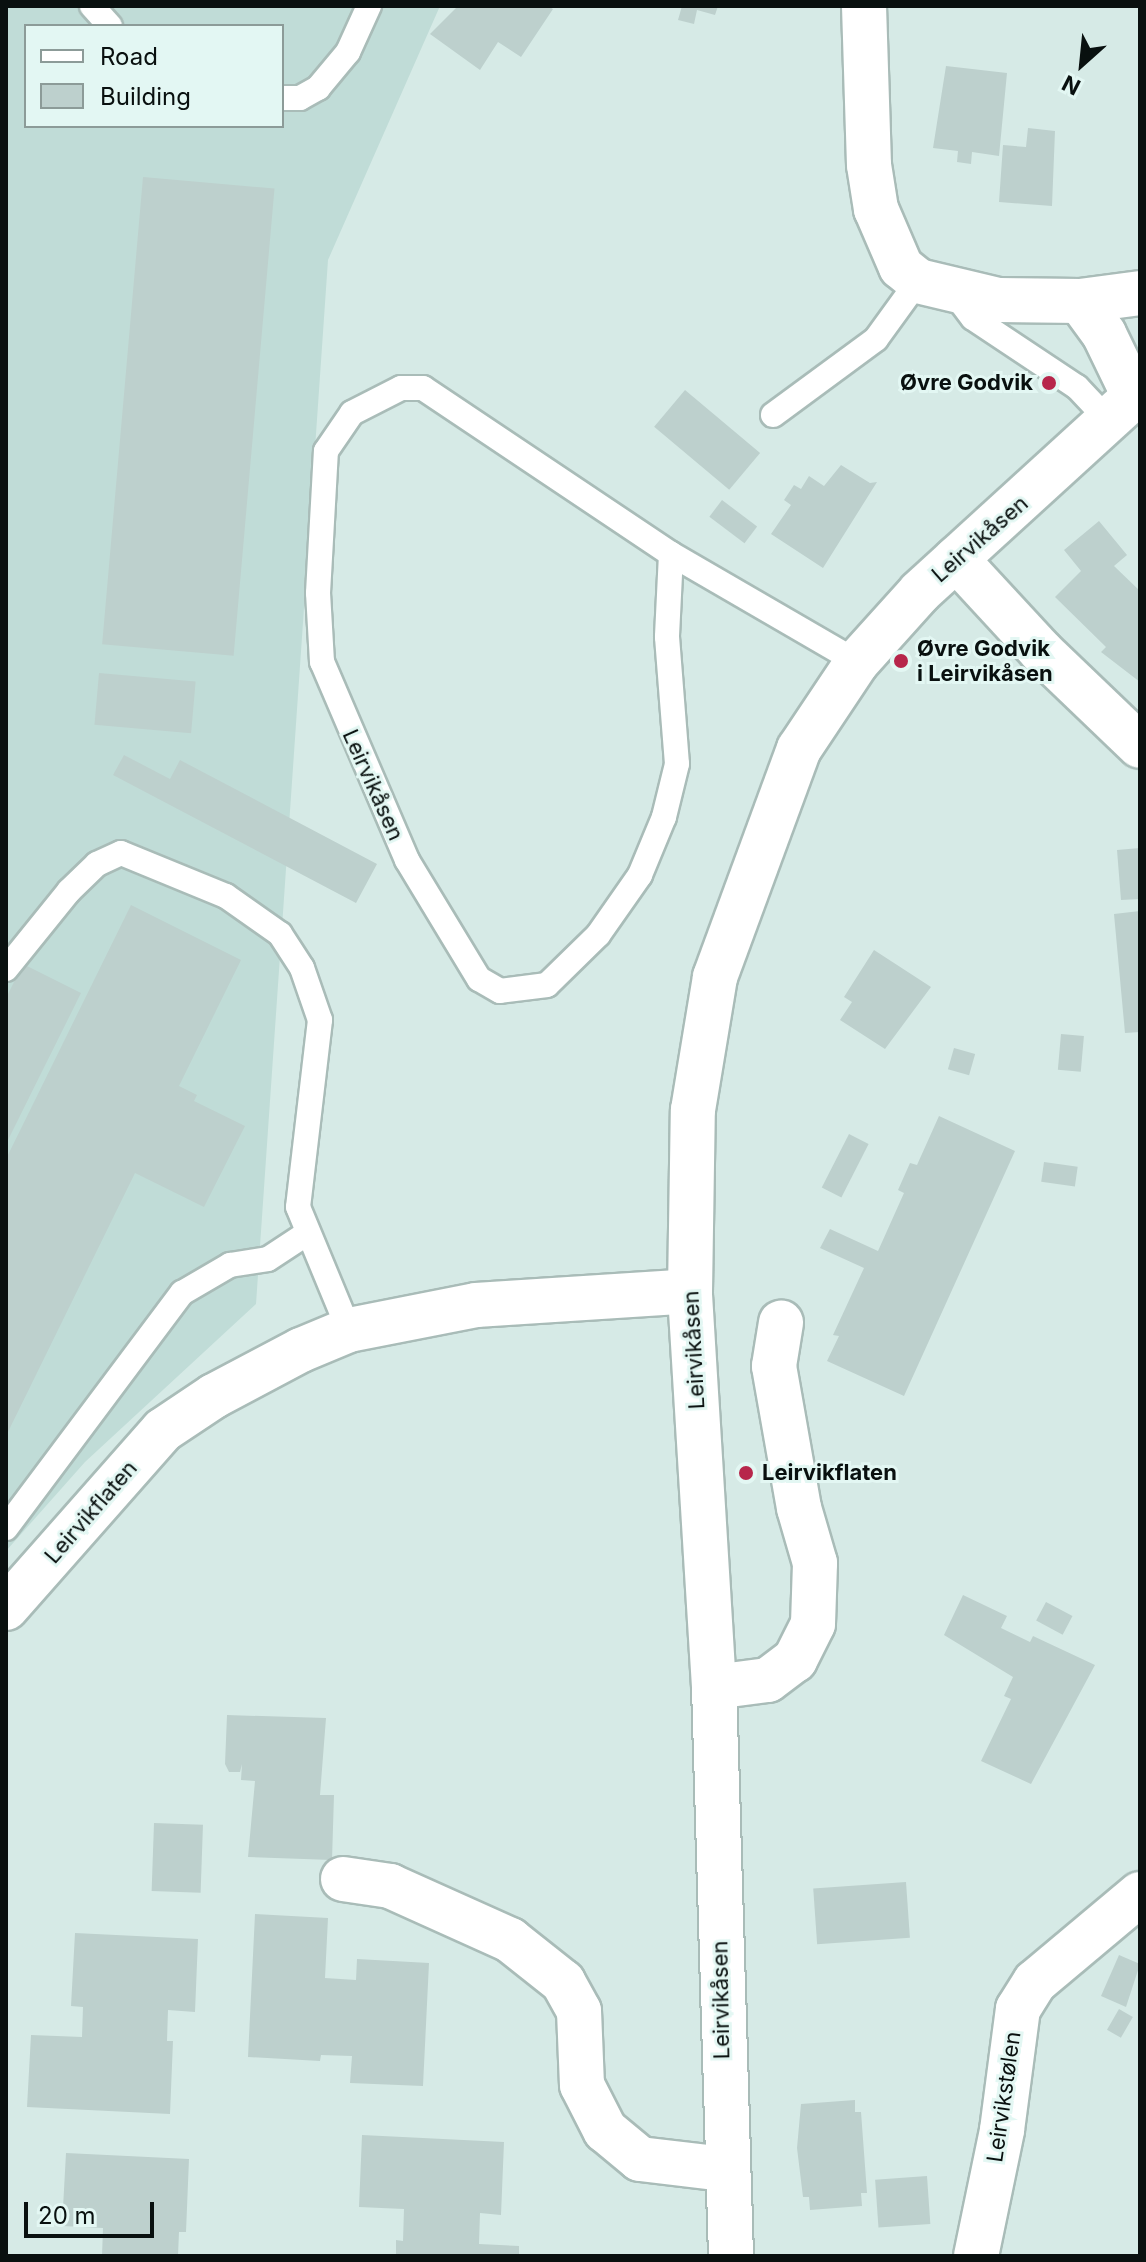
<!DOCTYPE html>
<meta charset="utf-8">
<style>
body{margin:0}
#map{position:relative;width:1146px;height:2262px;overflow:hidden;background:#d6eae6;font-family:Inter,sans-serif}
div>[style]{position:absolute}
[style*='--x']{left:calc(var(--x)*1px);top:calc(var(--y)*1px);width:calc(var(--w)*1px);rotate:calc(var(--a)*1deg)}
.built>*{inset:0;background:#c0dcd7}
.building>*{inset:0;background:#bdd0cd;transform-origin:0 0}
.roads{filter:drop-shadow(2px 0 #a9bcb8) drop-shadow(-2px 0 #a9bcb8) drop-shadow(0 2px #a9bcb8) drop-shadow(0 -2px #a9bcb8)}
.service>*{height:24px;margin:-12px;padding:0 12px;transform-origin:12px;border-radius:12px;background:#fff}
.minor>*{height:44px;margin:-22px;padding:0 22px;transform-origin:22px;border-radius:22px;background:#fff}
.secondary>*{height:44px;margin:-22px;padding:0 22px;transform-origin:22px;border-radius:22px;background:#fff}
.dots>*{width:22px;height:22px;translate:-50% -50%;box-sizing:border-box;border:4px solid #e3f7f3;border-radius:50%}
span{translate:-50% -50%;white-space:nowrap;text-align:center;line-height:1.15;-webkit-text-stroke:6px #e3f7f3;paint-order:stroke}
.poi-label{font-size:22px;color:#09100f;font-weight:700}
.right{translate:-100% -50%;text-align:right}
.left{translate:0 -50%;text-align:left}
.street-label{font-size:22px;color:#09100f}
.frame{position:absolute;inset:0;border:8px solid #09100f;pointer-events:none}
.legend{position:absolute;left:24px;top:24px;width:260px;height:104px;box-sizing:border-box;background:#e3f7f3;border:2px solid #8c9b98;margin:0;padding:10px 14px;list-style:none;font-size:24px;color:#09100f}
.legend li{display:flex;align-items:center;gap:16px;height:40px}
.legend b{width:40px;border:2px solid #8c9b98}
.north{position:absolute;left:1042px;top:24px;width:80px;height:80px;-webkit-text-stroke:6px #e3f7f3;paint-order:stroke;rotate:207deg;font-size:22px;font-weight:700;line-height:32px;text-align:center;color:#09100f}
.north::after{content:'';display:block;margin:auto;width:28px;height:36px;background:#09100f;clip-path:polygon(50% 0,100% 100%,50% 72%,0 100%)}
.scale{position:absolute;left:24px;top:2202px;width:130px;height:36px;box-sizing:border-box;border:4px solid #09100f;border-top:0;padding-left:10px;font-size:24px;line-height:28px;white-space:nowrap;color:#09100f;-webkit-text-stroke:6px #e3f7f3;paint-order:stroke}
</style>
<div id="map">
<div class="built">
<div style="clip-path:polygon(evenodd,6px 6px,440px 6px,328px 260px,256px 1304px,85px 1462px,6px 1551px,6px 6px,26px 26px,282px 26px,282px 126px,26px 126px,26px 26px)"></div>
</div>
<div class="building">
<div style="clip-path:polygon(458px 6px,548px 6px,553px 9px,521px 57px,498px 42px,480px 70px,430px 34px)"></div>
<div style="clip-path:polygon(682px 6px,718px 6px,715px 15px,697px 10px,694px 24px,678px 20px)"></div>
<div style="clip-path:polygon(946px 66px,1007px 73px,999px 156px,972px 152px,971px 164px,957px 162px,958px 151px,933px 148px)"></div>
<div style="clip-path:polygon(1028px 128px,1055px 131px,1052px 206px,999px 202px,1003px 145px,1026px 147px)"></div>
<div style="left:143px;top:177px;width:132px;height:469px;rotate:5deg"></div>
<div style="left:685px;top:390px;width:98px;height:48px;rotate:40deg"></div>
<div style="clip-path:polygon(841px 465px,870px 483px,877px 482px,823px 568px,771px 534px,791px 505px,784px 500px,794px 485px,801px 489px,809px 476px,824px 486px)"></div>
<div style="left:722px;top:500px;width:44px;height:21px;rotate:37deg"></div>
<div style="clip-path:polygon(1099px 521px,1127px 555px,1114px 566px,1140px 591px,1140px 682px,1101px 652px,1106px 647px,1055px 597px,1081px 571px,1064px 550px)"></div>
<div style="left:99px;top:673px;width:97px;height:52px;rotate:5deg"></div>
<div style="clip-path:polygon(124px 755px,170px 779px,180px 760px,377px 864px,356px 903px,113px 775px)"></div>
<div style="clip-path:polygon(1140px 848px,1140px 899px,1121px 900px,1117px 850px)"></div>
<div style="clip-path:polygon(131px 905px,241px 960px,179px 1086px,197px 1095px,194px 1101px,245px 1126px,204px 1207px,135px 1173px,6px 1436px,6px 1159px)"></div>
<div style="clip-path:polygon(1140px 911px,1140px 1032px,1125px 1033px,1114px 914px)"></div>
<div style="clip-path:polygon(874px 950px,931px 987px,885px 1049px,840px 1020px,852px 1002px,844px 997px)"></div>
<div style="clip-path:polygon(23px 964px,81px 993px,6px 1144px,6px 998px)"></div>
<div style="left:1061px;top:1034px;width:23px;height:36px;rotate:5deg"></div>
<div style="left:954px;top:1048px;width:22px;height:22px;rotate:16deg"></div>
<div style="clip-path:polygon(939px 1116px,1015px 1151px,904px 1396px,827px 1361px,839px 1336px,833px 1335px,864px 1268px,820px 1248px,830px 1229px,878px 1251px,904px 1193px,898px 1190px,910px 1163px,917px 1165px)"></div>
<div style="left:849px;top:1134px;width:22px;height:60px;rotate:27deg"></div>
<div style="left:1044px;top:1162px;width:34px;height:20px;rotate:8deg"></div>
<div style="clip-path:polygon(963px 1595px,1007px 1616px,1001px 1628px,1030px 1642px,1033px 1636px,1095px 1665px,1031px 1784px,981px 1761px,1011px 1699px,1004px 1696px,1013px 1677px,944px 1635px)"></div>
<div style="left:1046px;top:1602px;width:30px;height:21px;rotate:28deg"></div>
<div style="clip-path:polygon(227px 1715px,326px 1718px,320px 1795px,334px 1795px,332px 1860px,248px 1857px,255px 1781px,241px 1780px,242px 1764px,240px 1772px,229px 1772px,225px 1764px)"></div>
<div style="left:154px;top:1823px;width:49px;height:68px;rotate:2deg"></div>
<div style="left:906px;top:1882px;width:56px;height:93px;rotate:86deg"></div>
<div style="clip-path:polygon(255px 1914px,328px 1918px,325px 1978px,356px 1980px,357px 1959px,429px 1963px,423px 2086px,350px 2083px,352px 2056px,321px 2055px,320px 2061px,248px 2057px)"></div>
<div style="clip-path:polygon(75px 1933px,198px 1939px,195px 2012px,168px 2010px,167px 2041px,173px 2041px,170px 2114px,27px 2107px,31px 2035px,82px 2037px,83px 2007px,71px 2006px)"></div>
<div style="clip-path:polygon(1119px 1955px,1140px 1964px,1126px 2007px,1101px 1996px)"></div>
<div style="left:1119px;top:2009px;width:16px;height:24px;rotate:30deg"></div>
<div style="clip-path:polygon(855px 2100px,855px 2112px,861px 2112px,867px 2193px,861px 2193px,862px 2206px,810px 2210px,809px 2197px,803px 2197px,797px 2148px,801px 2104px)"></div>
<div style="clip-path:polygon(362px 2135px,504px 2142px,501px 2215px,480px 2213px,479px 2244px,519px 2246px,519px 2256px,396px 2256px,396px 2240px,403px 2241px,404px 2209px,359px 2207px)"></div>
<div style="clip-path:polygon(66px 2153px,189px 2159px,186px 2232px,179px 2232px,178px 2256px,102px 2256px,103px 2228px,62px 2226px)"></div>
<div style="left:927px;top:2176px;width:48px;height:52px;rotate:86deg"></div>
</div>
<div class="roads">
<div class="service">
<div style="--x:92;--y:6;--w:27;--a:48"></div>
<div style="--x:282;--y:98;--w:18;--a:0"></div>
<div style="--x:300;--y:98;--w:21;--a:-29"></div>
<div style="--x:318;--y:88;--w:47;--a:-50.2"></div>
<div style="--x:348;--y:52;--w:51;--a:-65.5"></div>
<div style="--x:954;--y:293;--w:31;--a:53"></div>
<div style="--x:973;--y:318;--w:125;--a:33.6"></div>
<div style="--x:1077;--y:387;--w:48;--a:46.7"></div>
<div style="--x:773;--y:415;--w:128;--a:-36.4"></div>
<div style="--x:876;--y:339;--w:72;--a:-54.1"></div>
<div style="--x:671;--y:554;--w:83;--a:92.8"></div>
<div style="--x:667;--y:637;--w:127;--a:85.5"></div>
<div style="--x:677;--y:764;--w:55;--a:103.8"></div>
<div style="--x:664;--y:817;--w:63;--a:112.5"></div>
<div style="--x:640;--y:875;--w:73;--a:125"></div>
<div style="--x:598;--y:935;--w:71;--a:135.6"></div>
<div style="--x:547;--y:985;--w:47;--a:172.7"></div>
<div style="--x:500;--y:991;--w:24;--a:-150"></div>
<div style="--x:479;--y:979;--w:139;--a:-121.2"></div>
<div style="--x:407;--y:860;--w:215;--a:-113.2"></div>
<div style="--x:322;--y:662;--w:69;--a:-93.3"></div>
<div style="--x:318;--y:593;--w:142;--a:-86.8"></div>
<div style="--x:326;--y:451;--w:46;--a:-55.6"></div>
<div style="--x:352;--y:413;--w:55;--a:-27"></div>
<div style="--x:401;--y:388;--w:22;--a:0"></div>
<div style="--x:423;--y:388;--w:298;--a:33.8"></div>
<div style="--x:671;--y:554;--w:215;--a:30.1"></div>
<div style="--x:6;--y:969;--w:100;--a:-51.1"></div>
<div style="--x:69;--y:891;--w:39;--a:-44"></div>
<div style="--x:97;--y:864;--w:26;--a:-25"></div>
<div style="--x:121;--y:853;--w:113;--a:22.3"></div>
<div style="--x:226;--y:896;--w:66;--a:35.1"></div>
<div style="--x:280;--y:934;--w:40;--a:57.1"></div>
<div style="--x:302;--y:968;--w:55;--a:70.9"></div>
<div style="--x:320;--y:1020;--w:188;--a:96.7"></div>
<div style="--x:298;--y:1207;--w:133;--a:67.5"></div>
<div style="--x:6;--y:1528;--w:294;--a:-53.2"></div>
<div style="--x:182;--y:1293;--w:56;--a:-30.3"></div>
<div style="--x:230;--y:1265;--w:38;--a:-9"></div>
<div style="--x:268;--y:1259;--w:45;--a:-33.3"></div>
</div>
<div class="minor">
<div style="--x:956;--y:559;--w:125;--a:47.3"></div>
<div style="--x:1041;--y:651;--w:137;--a:43.8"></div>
<div style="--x:6;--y:1608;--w:237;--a:-48.6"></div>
<div style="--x:163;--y:1430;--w:61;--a:-33.7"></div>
<div style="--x:214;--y:1396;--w:98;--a:-27.9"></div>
<div style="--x:301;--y:1350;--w:52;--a:-22.6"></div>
<div style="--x:349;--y:1330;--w:129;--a:-11.1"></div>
<div style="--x:476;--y:1305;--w:214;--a:-3.7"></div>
<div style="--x:714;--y:1687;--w:54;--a:-7.4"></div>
<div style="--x:768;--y:1680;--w:34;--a:-37"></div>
<div style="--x:795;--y:1660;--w:40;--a:-63.4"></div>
<div style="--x:813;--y:1624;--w:61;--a:-88.1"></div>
<div style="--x:815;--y:1563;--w:57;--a:-106.2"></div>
<div style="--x:799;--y:1508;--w:144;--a:-100"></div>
<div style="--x:774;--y:1366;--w:44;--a:-80.8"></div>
<div style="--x:343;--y:1879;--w:48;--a:8.5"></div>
<div style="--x:390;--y:1886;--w:132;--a:24.2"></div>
<div style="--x:510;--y:1940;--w:68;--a:38.4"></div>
<div style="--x:563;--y:1982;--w:33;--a:61"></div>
<div style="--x:579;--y:2011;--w:74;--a:87.7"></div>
<div style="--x:582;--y:2085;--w:51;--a:62.9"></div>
<div style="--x:605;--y:2130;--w:45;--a:39.6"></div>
<div style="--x:640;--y:2159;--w:86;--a:6.7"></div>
<div style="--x:976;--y:2256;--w:129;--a:-78.3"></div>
<div style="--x:1002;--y:2130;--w:122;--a:-82.5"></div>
<div style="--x:1018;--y:2009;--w:32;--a:-58"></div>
<div style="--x:1035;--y:1982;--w:137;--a:-40"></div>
</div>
<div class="secondary">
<div style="--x:864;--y:6;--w:159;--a:88.2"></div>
<div style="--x:869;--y:165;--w:45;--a:81"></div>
<div style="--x:876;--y:209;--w:63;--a:66.7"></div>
<div style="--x:901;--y:267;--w:22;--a:39"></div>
<div style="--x:918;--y:281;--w:82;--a:13.4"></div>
<div style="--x:998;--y:300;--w:82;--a:0.7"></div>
<div style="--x:1080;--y:301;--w:61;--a:-7.6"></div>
<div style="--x:1080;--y:301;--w:41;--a:54"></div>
<div style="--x:1104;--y:334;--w:71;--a:64.2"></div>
<div style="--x:731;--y:2256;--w:569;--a:-91.71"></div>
<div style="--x:714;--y:1687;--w:397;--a:-93.5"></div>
<div style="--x:690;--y:1291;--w:181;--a:-89.1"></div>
<div style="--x:693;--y:1110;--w:135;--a:-80.6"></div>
<div style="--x:715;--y:977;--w:243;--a:-69.8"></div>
<div style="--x:799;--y:749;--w:105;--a:-56.3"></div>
<div style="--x:857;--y:662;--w:94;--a:-48"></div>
<div style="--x:920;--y:592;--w:298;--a:-42.4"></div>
</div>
</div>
<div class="dots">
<div style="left:1049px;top:383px;background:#b7264b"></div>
<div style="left:901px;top:661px;background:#b7264b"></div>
<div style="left:746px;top:1473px;background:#b7264b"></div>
</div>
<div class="poi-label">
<span class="right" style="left:1033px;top:383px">Øvre Godvik</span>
<span class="left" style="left:917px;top:661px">Øvre Godvik<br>i Leirvikåsen</span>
<span class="left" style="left:762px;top:1473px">Leirvikflaten</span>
</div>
<div class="street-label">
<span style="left:980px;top:539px;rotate:-41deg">Leirvikåsen</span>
<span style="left:373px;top:785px;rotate:66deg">Leirvikåsen</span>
<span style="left:694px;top:1350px;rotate:-93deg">Leirvikåsen</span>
<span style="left:91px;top:1512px;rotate:-49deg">Leirvikflaten</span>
<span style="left:721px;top:2000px;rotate:-91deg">Leirvikåsen</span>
<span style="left:1004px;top:2097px;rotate:-82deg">Leirvikstølen</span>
</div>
<div class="frame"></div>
<ul class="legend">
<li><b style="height:10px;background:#fff"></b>Road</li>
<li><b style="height:22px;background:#bdd0cd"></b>Building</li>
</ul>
<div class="north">N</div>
<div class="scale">20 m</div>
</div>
